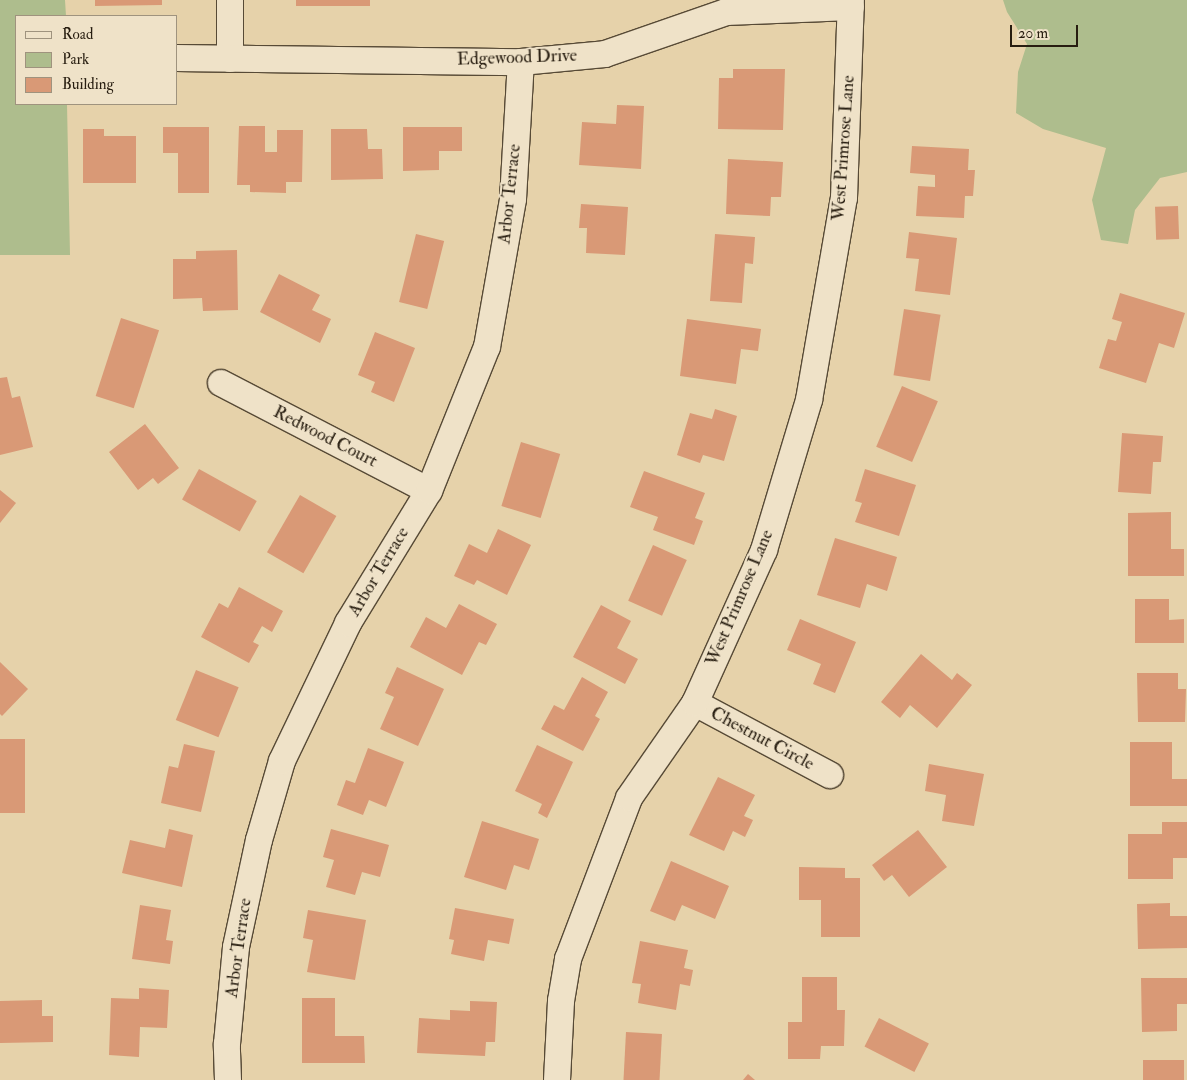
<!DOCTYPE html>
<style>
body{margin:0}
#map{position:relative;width:1187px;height:1080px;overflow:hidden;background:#e6d2aa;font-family:"IM FELL Double Pica",serif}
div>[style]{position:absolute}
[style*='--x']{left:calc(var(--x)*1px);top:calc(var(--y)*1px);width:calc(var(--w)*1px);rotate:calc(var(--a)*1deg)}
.green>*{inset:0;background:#aebd8d}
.building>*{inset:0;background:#d99976;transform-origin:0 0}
.roads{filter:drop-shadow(1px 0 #574a36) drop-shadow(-1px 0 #574a36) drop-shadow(0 1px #574a36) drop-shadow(0 -1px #574a36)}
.street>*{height:26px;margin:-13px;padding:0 13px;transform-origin:13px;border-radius:13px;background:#efe2c8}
span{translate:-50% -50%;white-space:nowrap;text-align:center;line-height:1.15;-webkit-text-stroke:4px #efe2c8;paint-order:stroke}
.street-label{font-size:18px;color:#271d10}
.legend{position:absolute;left:15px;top:15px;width:162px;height:90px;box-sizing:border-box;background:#efe2c8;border:1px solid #9f937e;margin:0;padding:6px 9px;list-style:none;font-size:15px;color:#271d10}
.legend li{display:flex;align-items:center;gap:10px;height:25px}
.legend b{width:25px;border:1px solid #9f937e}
.scale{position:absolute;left:1010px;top:25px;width:68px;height:22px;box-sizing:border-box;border:2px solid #271d10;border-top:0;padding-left:6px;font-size:15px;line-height:18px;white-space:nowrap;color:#271d10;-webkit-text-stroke:4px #efe2c8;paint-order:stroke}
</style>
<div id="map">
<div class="green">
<div style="clip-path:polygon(0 0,65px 0,66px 16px,16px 16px,16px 104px,67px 104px,70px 255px,0 255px)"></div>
<div style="clip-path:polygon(1003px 0,1187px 0,1187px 172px,1160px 178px,1135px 210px,1128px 244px,1101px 240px,1092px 200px,1106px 148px,1043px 129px,1016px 113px,1018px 72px,1027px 44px,1007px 12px)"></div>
</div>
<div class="building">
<div style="clip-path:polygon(95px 0,162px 0,162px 5px,95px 6px)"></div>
<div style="left:296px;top:0;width:74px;height:6px"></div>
<div style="clip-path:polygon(733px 69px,785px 69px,783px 130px,718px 129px,719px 78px,733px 78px)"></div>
<div style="clip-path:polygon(617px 105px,644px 106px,641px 169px,579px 165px,582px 122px,616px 124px)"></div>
<div style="clip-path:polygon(239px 126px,265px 126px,265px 152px,277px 152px,277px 130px,303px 130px,302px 182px,286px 182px,286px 193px,250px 192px,250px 185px,237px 185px)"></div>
<div style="clip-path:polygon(163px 127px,209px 127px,209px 193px,178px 193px,178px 153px,163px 153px)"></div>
<div style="clip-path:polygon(403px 127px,462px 127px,462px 151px,439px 151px,439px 170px,403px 171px)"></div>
<div style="clip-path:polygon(83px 129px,104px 129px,104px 136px,136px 136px,136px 183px,83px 183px)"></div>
<div style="clip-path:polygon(331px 129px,367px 129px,368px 149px,382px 149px,383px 179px,331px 180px)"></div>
<div style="clip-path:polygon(912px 146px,969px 149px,968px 170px,975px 170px,973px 196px,965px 196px,964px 218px,916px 216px,918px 186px,935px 187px,935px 175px,910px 173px)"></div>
<div style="clip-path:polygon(728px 159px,783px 162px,781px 197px,771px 197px,770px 216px,726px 214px)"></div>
<div style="clip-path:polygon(581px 204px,628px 207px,625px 255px,586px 253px,587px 228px,579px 228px)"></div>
<div style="left:1178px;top:206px;width:33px;height:23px;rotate:88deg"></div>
<div style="clip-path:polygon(909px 232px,957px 238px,950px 295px,915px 291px,919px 259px,906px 258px)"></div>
<div style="left:416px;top:234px;width:29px;height:70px;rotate:14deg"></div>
<div style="clip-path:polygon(715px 234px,755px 237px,753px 264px,745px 263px,742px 303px,710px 301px)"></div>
<div style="clip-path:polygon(237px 250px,238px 310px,203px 311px,202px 298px,173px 299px,173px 259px,196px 259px,196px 251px)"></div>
<div style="clip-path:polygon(279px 274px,320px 295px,312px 310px,331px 319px,320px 343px,260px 312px)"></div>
<div style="clip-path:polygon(1120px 293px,1185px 313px,1174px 348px,1159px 343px,1146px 383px,1099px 368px,1108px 339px,1116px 341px,1122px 322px,1112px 319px)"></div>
<div style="left:904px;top:309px;width:37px;height:67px;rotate:9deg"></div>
<div style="left:121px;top:318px;width:40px;height:82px;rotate:18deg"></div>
<div style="clip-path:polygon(687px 319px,761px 329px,758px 351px,741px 349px,736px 384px,680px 376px)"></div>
<div style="clip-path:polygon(375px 332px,415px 348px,394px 402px,371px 392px,375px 382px,358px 375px)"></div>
<div style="clip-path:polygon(7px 377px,12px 398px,20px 396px,33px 447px,0 455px,0 378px)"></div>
<div style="left:902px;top:386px;width:39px;height:66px;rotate:23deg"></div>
<div style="clip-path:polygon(715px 409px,737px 416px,724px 461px,703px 455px,700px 463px,677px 455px,690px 413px,712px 419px)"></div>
<div style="clip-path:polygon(145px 424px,179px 468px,158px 484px,153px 478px,138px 490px,109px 452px)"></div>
<div style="clip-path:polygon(1122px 433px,1163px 436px,1161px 462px,1153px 462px,1151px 494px,1118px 492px)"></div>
<div style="left:521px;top:442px;width:41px;height:67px;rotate:17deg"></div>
<div style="left:199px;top:469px;width:66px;height:35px;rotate:29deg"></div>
<div style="clip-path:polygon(865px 469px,916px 485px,899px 536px,855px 522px,862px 503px,855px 501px)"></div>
<div style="clip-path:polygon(644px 471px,705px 493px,695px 518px,703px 521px,694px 545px,653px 530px,658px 517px,630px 507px)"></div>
<div style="clip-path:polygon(0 490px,16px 503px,0 523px)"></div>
<div style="left:300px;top:495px;width:42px;height:66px;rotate:30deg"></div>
<div style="clip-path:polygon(1171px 512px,1171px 549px,1184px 549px,1184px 576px,1128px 576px,1128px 513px)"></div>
<div style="clip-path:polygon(498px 529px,531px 545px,507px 595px,477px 580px,474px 585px,454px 576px,469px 544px,487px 553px)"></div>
<div style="clip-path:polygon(835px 538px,897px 557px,887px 591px,867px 584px,860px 608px,817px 595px)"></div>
<div style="left:653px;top:545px;width:37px;height:61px;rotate:24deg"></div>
<div style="clip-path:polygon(239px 587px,283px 611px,272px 632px,262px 626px,253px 642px,259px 645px,249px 663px,201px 637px,219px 603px,228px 608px)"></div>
<div style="clip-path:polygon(1135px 599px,1169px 599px,1169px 620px,1184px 619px,1184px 643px,1135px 643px)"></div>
<div style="clip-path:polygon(459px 604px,497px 624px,486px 645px,479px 642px,462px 675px,410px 647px,426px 617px,446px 628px)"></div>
<div style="clip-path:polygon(601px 605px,631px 621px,617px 648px,638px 659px,625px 684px,573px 657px)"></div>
<div style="clip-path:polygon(800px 619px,856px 642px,835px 693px,813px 684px,821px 664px,787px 650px)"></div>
<div style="clip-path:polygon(921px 654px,952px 680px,957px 673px,972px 685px,937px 728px,910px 705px,900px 718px,881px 702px)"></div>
<div style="clip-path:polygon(0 662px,28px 689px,2px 716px,0 714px)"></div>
<div style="clip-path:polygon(397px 667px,444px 689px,418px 746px,380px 729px,394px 697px,385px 693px)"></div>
<div style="left:196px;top:670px;width:46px;height:54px;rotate:22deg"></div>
<div style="clip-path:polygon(1137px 673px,1178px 673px,1178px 689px,1186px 689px,1185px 722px,1138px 722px)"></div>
<div style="clip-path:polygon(582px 677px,608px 692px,595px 716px,600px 719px,583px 751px,541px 729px,554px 705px,564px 710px)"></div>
<div style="left:0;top:739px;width:25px;height:74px"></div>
<div style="clip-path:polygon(1130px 742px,1172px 742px,1172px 779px,1187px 779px,1187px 806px,1130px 806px)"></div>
<div style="clip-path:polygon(184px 744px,215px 751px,201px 812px,161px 803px,169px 766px,178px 768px)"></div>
<div style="clip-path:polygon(537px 745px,573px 762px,547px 818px,538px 813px,542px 804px,515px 791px)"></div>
<div style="clip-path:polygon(368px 748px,404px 762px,386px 807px,369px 800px,363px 815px,337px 805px,346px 780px,355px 783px)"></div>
<div style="clip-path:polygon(929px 764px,984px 774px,974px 826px,942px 821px,946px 795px,925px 791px)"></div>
<div style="clip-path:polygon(718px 777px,755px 795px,744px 816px,753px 820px,745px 837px,733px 831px,724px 851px,689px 835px)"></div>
<div style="clip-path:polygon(482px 821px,539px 839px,529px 870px,514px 865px,506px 890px,464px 877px)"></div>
<div style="clip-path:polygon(1162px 822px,1187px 822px,1187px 858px,1173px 858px,1173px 879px,1128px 879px,1128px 834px,1162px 834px)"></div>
<div style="clip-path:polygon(169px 829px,193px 835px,182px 887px,122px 873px,130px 840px,165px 848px)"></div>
<div style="clip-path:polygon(331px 829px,389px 845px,380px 877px,362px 872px,355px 895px,326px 887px,334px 860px,323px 857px)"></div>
<div style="clip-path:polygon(918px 830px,947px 867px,909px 897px,892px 875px,884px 881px,872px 865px)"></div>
<div style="clip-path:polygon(671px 861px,729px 886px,715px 919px,682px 905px,675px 921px,650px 911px)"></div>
<div style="clip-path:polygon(799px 867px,845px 868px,845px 878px,860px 878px,860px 937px,821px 937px,821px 900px,799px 900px)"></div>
<div style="clip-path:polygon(1170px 903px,1170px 916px,1187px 916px,1187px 948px,1138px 949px,1137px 904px)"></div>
<div style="clip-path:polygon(140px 905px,171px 910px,166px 940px,173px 941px,170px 964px,132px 959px)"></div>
<div style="clip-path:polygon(455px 908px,514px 919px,509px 944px,488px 940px,484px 961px,451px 954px,454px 940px,449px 939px)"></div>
<div style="clip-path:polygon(308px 910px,366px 920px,355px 980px,307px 972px,313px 940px,303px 938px)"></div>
<div style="clip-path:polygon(640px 941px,688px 950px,684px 968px,693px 970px,690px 986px,680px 984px,676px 1010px,638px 1003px,641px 984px,632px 983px)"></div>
<div style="clip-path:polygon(802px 977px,837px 977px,837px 1010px,845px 1010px,844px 1046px,821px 1046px,820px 1059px,788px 1059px,788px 1022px,802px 1022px)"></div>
<div style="clip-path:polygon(1141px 978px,1187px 978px,1187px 1004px,1177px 1004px,1177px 1031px,1142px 1032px)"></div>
<div style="clip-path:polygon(139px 988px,169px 990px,167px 1028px,140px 1027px,139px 1057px,109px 1055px,111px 998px,139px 999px)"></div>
<div style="clip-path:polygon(302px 998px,335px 998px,335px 1036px,364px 1036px,365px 1063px,302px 1063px)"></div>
<div style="clip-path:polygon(42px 1000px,42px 1016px,53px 1016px,53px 1042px,0 1043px,0 1001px)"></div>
<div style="clip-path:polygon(470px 1001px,497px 1002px,495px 1042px,486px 1042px,485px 1056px,417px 1053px,419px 1018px,450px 1020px,450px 1010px,470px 1011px)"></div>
<div style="left:879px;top:1018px;width:56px;height:32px;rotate:27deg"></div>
<div style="left:626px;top:1032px;width:36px;height:48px;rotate:3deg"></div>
<div style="left:1143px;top:1060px;width:41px;height:20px"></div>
<div style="clip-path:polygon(748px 1074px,755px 1080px,743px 1080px)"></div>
</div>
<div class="roads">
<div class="street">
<div style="--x:230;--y:0;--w:59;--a:90"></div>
<div style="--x:176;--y:58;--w:345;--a:0.7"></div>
<div style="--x:521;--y:62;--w:84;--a:-5.4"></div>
<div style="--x:605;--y:54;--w:128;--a:-19.1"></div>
<div style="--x:726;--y:12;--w:125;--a:-2.3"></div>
<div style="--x:221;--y:383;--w:234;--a:27.4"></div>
<div style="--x:695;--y:703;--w:153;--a:28.1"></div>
<div style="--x:228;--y:1080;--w:36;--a:-92"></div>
<div style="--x:227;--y:1044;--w:97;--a:-84.7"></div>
<div style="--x:236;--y:947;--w:109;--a:-77.9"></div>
<div style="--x:259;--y:840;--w:82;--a:-73.8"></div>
<div style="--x:282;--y:761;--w:153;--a:-64.4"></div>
<div style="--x:348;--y:623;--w:155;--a:-58.5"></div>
<div style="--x:429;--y:491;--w:155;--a:-68.1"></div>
<div style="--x:487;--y:347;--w:150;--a:-80"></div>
<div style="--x:513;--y:199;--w:137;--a:-86.7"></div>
<div style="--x:557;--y:1080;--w:79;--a:-87.1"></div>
<div style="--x:561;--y:1001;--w:43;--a:-80.5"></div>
<div style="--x:568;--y:959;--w:172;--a:-69.2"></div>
<div style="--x:629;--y:798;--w:116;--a:-55.2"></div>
<div style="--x:695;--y:703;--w:168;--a:-65.7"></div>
<div style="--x:764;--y:550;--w:157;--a:-73.3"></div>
<div style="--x:809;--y:400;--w:205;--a:-80.2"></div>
<div style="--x:844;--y:198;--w:198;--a:-88"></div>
</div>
</div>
<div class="street-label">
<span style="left:517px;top:58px;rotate:-2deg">Edgewood Drive</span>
<span style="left:844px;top:148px;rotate:-86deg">West Primrose Lane</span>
<span style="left:510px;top:194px;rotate:-84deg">Arbor Terrace</span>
<span style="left:325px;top:437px;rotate:27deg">Redwood Court</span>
<span style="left:379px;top:572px;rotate:-59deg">Arbor Terrace</span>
<span style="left:740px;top:598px;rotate:-67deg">West Primrose Lane</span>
<span style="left:762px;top:739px;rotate:28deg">Chestnut Circle</span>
<span style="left:239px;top:948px;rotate:-82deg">Arbor Terrace</span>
</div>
<ul class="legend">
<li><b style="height:6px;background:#efe2c8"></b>Road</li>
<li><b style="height:14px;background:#aebd8d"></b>Park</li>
<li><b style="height:14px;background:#d99976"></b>Building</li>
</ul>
<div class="scale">20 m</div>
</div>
